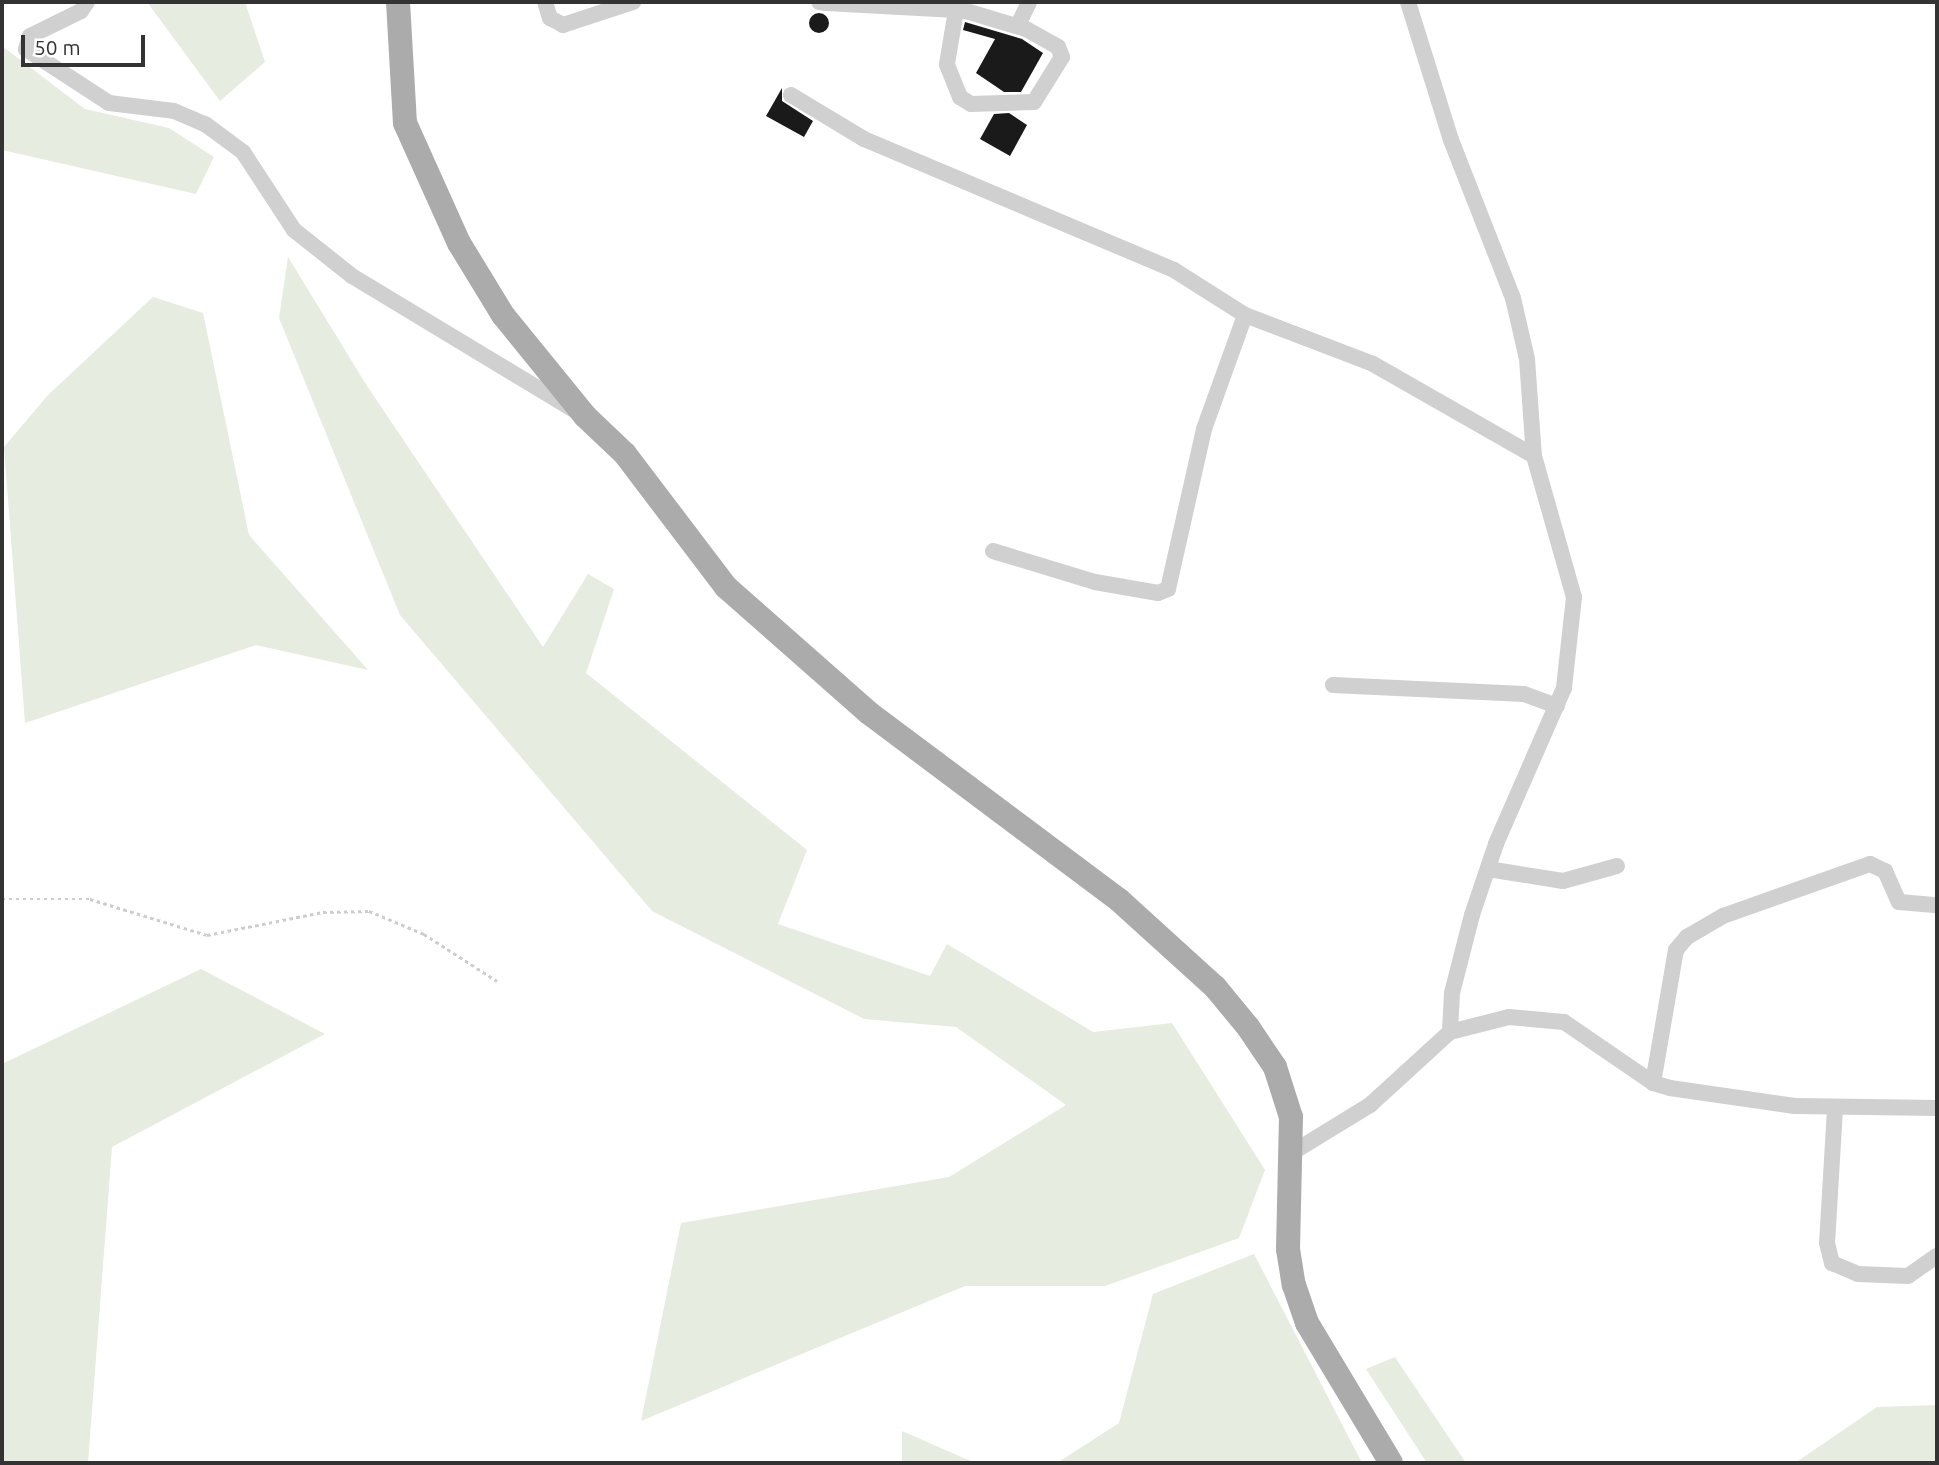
<!DOCTYPE html>
<style>
body{margin:0}
#map{position:relative;width:1939px;height:1465px;overflow:hidden;background:#fff;font-family:Ubuntu,sans-serif}
div>[style]{position:absolute}
[style*='--x']{left:calc(var(--x)*1px);top:calc(var(--y)*1px);width:calc(var(--w)*1px);rotate:calc(var(--a)*1deg)}
.green>*{inset:0;background:#e6ecdf}
.building>*{inset:0;background:#1a1a1a}
.round{border-radius:50%}
.path>*{height:2.5px;margin-top:-1.25px;transform-origin:0;background:repeating-linear-gradient(90deg,#cdcdcd 0 3.5px,transparent 0 7px)}
.minor>*{height:16px;margin:-8px;padding:0 8px;transform-origin:8px;border-radius:8px;background:#d0d0d0}
.primary>*{height:24px;margin:-12px;padding:0 12px;transform-origin:12px;border-radius:12px;background:#ababab}
span{translate:-50% -50%;white-space:nowrap;text-align:center;line-height:1.15;-webkit-text-stroke:7px #fff;paint-order:stroke}
.frame{position:absolute;inset:0;border:4px solid #333;pointer-events:none}
.scale{position:absolute;left:21px;top:35px;width:124px;height:32px;box-sizing:border-box;border:4px solid #333;border-top:0;padding-left:9px;font-size:21px;line-height:24px;white-space:nowrap;color:#333;-webkit-text-stroke:5px #fff;paint-order:stroke}
</style>
<div id="map">
<div class="green">
<div style="clip-path:polygon(147px 2px,245px 2px,265px 62px,220px 101px)"></div>
<div style="clip-path:polygon(2px 46px,85px 109px,169px 128px,214px 157px,196px 194px,2px 150px)"></div>
<div style="clip-path:polygon(288px 257px,367px 386px,543px 647px,588px 574px,614px 589px,586px 673px,807px 850px,778px 924px,930px 976px,947px 944px,1093px 1032px,1172px 1023px,1265px 1170px,1239px 1238px,1105px 1286px,965px 1286px,641px 1421px,681px 1223px,949px 1177px,1066px 1105px,956px 1027px,864px 1019px,652px 911px,400px 615px,279px 318px)"></div>
<div style="clip-path:polygon(153px 297px,203px 313px,249px 535px,368px 670px,256px 645px,25px 723px,4px 447px,48px 395px)"></div>
<div style="clip-path:polygon(201px 969px,325px 1034px,112px 1147px,88px 1463px,2px 1463px,2px 1064px)"></div>
<div style="clip-path:polygon(1254px 1254px,1362px 1463px,1057px 1463px,1119px 1423px,1153px 1294px)"></div>
<div style="clip-path:polygon(1395px 1357px,1466px 1463px,1427px 1463px,1366px 1369px)"></div>
<div style="clip-path:polygon(1937px 1405px,1937px 1463px,1795px 1463px,1877px 1407px)"></div>
<div style="clip-path:polygon(902px 1431px,975px 1463px,902px 1463px)"></div>
</div>
<div class="building">
<div class="round" style="left:809px;top:13px;width:20px;height:20px"></div>
<div style="clip-path:polygon(965px 22px,1022px 39px,1043px 53px,1021px 92px,1004px 92px,976px 73px,995px 39px,963px 30px)"></div>
<div style="clip-path:polygon(782px 88px,782px 101px,813px 121px,804px 137px,766px 116px)"></div>
<div style="clip-path:polygon(1009px 113px,1027px 125px,1010px 156px,980px 139px,994px 114px)"></div>
</div>
<div class="path">
<div style="--x:2;--y:899;--w:88;--a:0"></div>
<div style="--x:90;--y:899;--w:122;--a:17.1"></div>
<div style="--x:207;--y:935;--w:118;--a:-11.2"></div>
<div style="--x:323;--y:912;--w:46;--a:-1.2"></div>
<div style="--x:369;--y:911;--w:60;--a:22.7"></div>
<div style="--x:424;--y:934;--w:87;--a:32.8"></div>
</div>
<div class="minor">
<div style="--x:87;--y:2;--w:11;--a:124"></div>
<div style="--x:81;--y:11;--w:57;--a:153.9"></div>
<div style="--x:30;--y:36;--w:14;--a:107"></div>
<div style="--x:26;--y:49;--w:99;--a:33"></div>
<div style="--x:109;--y:103;--w:65;--a:7"></div>
<div style="--x:174;--y:111;--w:34;--a:23"></div>
<div style="--x:205;--y:124;--w:47;--a:36.4"></div>
<div style="--x:243;--y:152;--w:93;--a:56.8"></div>
<div style="--x:294;--y:230;--w:74;--a:38.4"></div>
<div style="--x:352;--y:276;--w:259;--a:31.1"></div>
<div style="--x:545;--y:2;--w:17;--a:73"></div>
<div style="--x:550;--y:18;--w:15;--a:28"></div>
<div style="--x:563;--y:25;--w:74;--a:-18.2"></div>
<div style="--x:819;--y:2;--w:7;--a:8"></div>
<div style="--x:826;--y:3;--w:130;--a:3.1"></div>
<div style="--x:956;--y:10;--w:10;--a:6"></div>
<div style="--x:966;--y:11;--w:63;--a:16.7"></div>
<div style="--x:1026;--y:29;--w:37;--a:29"></div>
<div style="--x:1058;--y:47;--w:11;--a:68"></div>
<div style="--x:1062;--y:57;--w:53;--a:121.9"></div>
<div style="--x:1034;--y:102;--w:63;--a:178.2"></div>
<div style="--x:971;--y:104;--w:13;--a:-148"></div>
<div style="--x:960;--y:97;--w:35;--a:-112"></div>
<div style="--x:947;--y:64;--w:55;--a:-80.5"></div>
<div style="--x:1408;--y:2;--w:145;--a:72.7"></div>
<div style="--x:1451;--y:140;--w:170;--a:68.6"></div>
<div style="--x:1513;--y:298;--w:63;--a:77.1"></div>
<div style="--x:1527;--y:359;--w:97;--a:85.9"></div>
<div style="--x:1018;--y:25;--w:25;--a:-64"></div>
<div style="--x:791;--y:95;--w:85;--a:31.1"></div>
<div style="--x:864;--y:139;--w:337;--a:22.9"></div>
<div style="--x:1174;--y:270;--w:84;--a:32.4"></div>
<div style="--x:1245;--y:315;--w:137;--a:20.9"></div>
<div style="--x:1373;--y:364;--w:185;--a:29.7"></div>
<div style="--x:1534;--y:456;--w:147;--a:74.2"></div>
<div style="--x:1574;--y:597;--w:92;--a:96.3"></div>
<div style="--x:1564;--y:688;--w:170;--a:113.6"></div>
<div style="--x:1496;--y:844;--w:75;--a:108.7"></div>
<div style="--x:1472;--y:915;--w:81;--a:104.4"></div>
<div style="--x:1452;--y:993;--w:39;--a:93"></div>
<div style="--x:993;--y:551;--w:107;--a:16.9"></div>
<div style="--x:1095;--y:582;--w:64;--a:9.9"></div>
<div style="--x:1158;--y:593;--w:11;--a:-22"></div>
<div style="--x:1168;--y:589;--w:164;--a:-77.3"></div>
<div style="--x:1204;--y:429;--w:121;--a:-70.2"></div>
<div style="--x:1333;--y:685;--w:191;--a:2.7"></div>
<div style="--x:1524;--y:694;--w:35;--a:20"></div>
<div style="--x:1488;--y:869;--w:76;--a:9.1"></div>
<div style="--x:1563;--y:881;--w:56;--a:-15.5"></div>
<div style="--x:1653;--y:1083;--w:135;--a:-80.2"></div>
<div style="--x:1676;--y:950;--w:17;--a:-50"></div>
<div style="--x:1687;--y:937;--w:42;--a:-30.3"></div>
<div style="--x:1723;--y:916;--w:156;--a:-19.5"></div>
<div style="--x:1870;--y:864;--w:17;--a:25"></div>
<div style="--x:1885;--y:871;--w:34;--a:66"></div>
<div style="--x:1899;--y:902;--w:38;--a:5"></div>
<div style="--x:1835;--y:1109;--w:134;--a:93.4"></div>
<div style="--x:1827;--y:1243;--w:21;--a:76"></div>
<div style="--x:1832;--y:1263;--w:28;--a:23"></div>
<div style="--x:1858;--y:1274;--w:50;--a:2.3"></div>
<div style="--x:1908;--y:1276;--w:35;--a:-35"></div>
<div style="--x:1290;--y:1154;--w:94;--a:-31.5"></div>
<div style="--x:1370;--y:1105;--w:108;--a:-42.4"></div>
<div style="--x:1450;--y:1032;--w:61;--a:-14.3"></div>
<div style="--x:1509;--y:1017;--w:55;--a:5.2"></div>
<div style="--x:1564;--y:1022;--w:108;--a:34.4"></div>
<div style="--x:1653;--y:1083;--w:18;--a:16"></div>
<div style="--x:1670;--y:1088;--w:126;--a:8.2"></div>
<div style="--x:1795;--y:1106;--w:142;--a:0.8"></div>
</div>
<div class="primary">
<div style="--x:398;--y:2;--w:121;--a:86.7"></div>
<div style="--x:405;--y:123;--w:132;--a:65.8"></div>
<div style="--x:459;--y:243;--w:84;--a:58.6"></div>
<div style="--x:503;--y:315;--w:130;--a:50.9"></div>
<div style="--x:585;--y:416;--w:55;--a:43.5"></div>
<div style="--x:625;--y:454;--w:167;--a:52.8"></div>
<div style="--x:726;--y:587;--w:191;--a:41.4"></div>
<div style="--x:869;--y:713;--w:312;--a:36.8"></div>
<div style="--x:1119;--y:900;--w:130;--a:42.2"></div>
<div style="--x:1215;--y:987;--w:52;--a:50.5"></div>
<div style="--x:1248;--y:1027;--w:48;--a:56"></div>
<div style="--x:1275;--y:1067;--w:52;--a:72.3"></div>
<div style="--x:1291;--y:1117;--w:132;--a:91.3"></div>
<div style="--x:1288;--y:1249;--w:36;--a:81"></div>
<div style="--x:1294;--y:1285;--w:40;--a:71.1"></div>
<div style="--x:1307;--y:1323;--w:163;--a:59"></div>
</div>
<div class="frame"></div>
<div class="scale">50 m</div>
</div>
